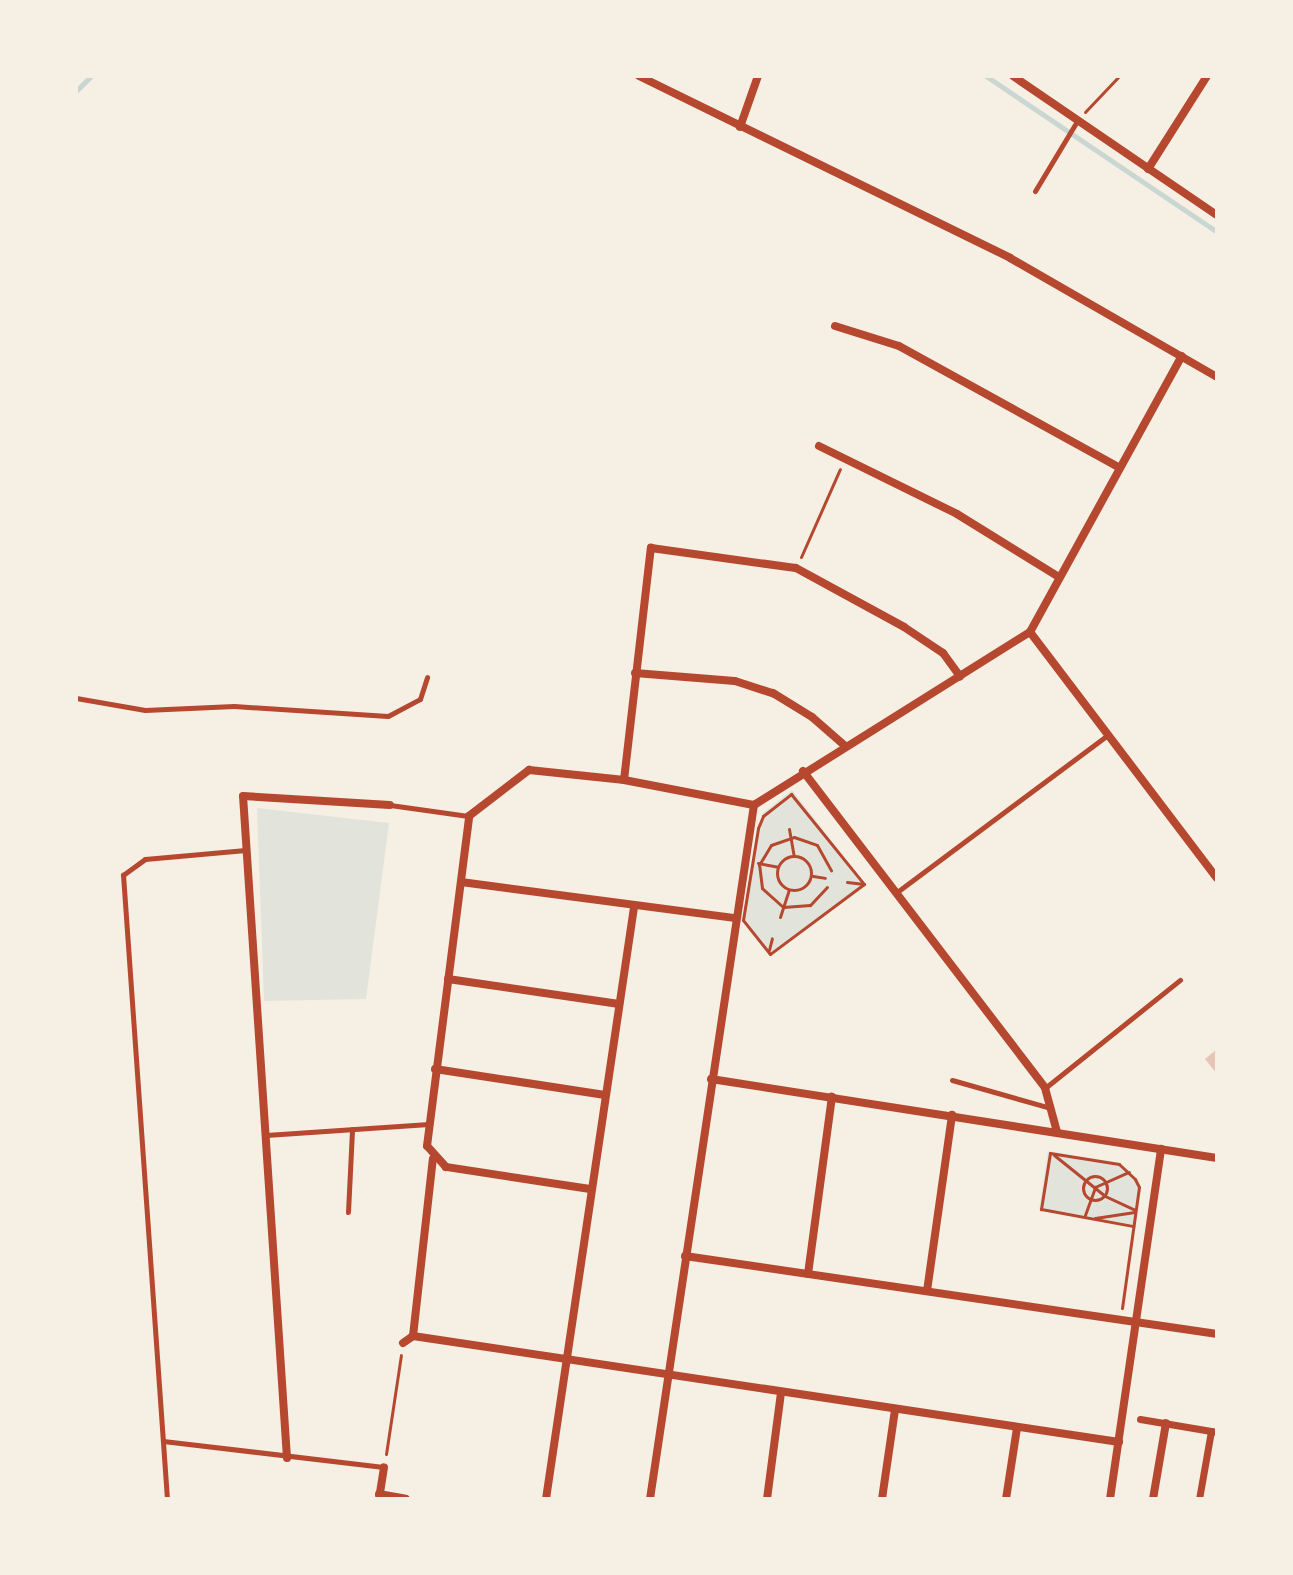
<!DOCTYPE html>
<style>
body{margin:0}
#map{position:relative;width:1293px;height:1575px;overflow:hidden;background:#f6efe4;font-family:Manrope,sans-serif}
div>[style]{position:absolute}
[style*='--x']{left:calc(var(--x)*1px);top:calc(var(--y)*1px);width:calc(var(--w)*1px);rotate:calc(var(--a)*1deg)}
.green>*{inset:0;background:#e2e4dc}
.stream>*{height:5px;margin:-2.5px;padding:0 2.5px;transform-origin:2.5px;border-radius:2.5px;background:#c9d6d2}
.building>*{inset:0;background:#e6c5b7}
.path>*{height:3px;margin:-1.5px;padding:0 1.5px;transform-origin:1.5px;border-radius:1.5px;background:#b5482f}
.path>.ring{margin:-1.5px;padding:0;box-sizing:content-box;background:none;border:3px solid #b5482f;border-radius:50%}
.service>*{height:5px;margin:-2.5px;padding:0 2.5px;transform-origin:2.5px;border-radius:2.5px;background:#b5482f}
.pedestrian>*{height:7px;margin:-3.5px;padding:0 3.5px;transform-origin:3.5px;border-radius:3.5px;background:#b5482f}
.minor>*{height:8px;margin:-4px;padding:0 4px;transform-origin:4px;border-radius:4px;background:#b5482f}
span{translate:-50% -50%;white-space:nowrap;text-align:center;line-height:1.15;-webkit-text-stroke:8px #f6efe4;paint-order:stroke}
.frame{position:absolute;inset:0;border:78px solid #f6efe4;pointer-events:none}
</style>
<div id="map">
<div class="green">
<div style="clip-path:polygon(792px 790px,866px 885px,770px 956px,742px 921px,762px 814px)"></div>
<div style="clip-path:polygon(257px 808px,389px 823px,366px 999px,264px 1001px)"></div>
<div style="clip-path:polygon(1048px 1151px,1120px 1163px,1128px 1169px,1139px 1184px,1134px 1227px,1039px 1210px)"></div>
</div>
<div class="stream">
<div style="--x:986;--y:76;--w:279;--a:34"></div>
<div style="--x:76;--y:91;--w:21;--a:-45"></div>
</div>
<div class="building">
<div style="clip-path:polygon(1217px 1049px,1217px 1074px,1205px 1059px)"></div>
</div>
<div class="path">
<div style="--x:1085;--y:112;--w:50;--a:-46.6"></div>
<div style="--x:801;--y:557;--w:96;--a:-66.1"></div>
<div style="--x:791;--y:794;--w:116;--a:51"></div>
<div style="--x:864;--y:884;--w:117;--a:143.3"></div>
<div style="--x:770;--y:954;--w:43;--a:-128.5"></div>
<div style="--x:743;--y:920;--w:93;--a:-80.7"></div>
<div style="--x:758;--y:828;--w:13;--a:-67"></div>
<div style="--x:763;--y:816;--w:36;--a:-38"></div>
<div style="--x:789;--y:829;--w:27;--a:80"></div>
<div class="ring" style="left:777px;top:856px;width:31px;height:31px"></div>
<div style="--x:758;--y:863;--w:20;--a:11"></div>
<div style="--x:813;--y:876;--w:12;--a:9"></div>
<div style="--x:847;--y:882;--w:17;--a:7"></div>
<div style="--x:827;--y:887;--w:25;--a:133"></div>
<div style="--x:810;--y:905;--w:27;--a:176"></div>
<div style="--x:783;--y:907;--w:28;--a:-138"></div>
<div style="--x:762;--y:888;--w:23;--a:-97"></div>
<div style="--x:759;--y:865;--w:23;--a:-59"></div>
<div style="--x:771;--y:845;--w:24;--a:-19"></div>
<div style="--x:794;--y:837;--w:24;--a:19"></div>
<div style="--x:817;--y:845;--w:29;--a:61"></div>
<div style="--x:780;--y:917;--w:28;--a:-72"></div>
<div style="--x:769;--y:950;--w:12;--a:-76"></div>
<div style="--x:1054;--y:1155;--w:65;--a:38.8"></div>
<div style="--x:1105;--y:1196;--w:33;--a:25"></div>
<div class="ring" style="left:1083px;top:1176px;width:21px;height:21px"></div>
<div style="--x:1085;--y:1215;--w:30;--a:-70"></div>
<div style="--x:1095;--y:1187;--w:37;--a:-24"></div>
<div style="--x:1095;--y:1218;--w:40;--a:-8.5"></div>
<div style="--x:1122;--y:1308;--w:122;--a:-82"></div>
<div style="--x:1139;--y:1187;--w:9;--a:-117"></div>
<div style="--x:1135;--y:1179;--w:22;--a:-137"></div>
<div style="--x:1119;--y:1164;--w:70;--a:-170.9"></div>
<div style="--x:1050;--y:1153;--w:57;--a:99.1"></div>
<div style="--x:1041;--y:1209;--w:94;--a:10.5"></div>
<div style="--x:386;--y:1454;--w:100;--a:-81.4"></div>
</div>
<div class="service">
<div style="--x:1035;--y:191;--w:82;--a:-59"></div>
<div style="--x:76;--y:698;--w:70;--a:9.9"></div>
<div style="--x:145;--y:710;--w:89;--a:-2.6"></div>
<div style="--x:234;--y:706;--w:154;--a:3.7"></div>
<div style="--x:388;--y:716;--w:36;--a:-28"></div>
<div style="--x:420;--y:699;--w:23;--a:-72"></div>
<div style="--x:390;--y:805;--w:79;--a:8"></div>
<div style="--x:897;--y:892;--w:264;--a:-36.7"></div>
<div style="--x:952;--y:1080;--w:102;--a:15.9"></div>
<div style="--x:1045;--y:1088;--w:173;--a:-38.7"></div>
<div style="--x:266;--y:1135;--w:163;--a:-3.9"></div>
<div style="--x:348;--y:1212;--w:83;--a:-87.2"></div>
<div style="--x:163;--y:1441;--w:222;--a:6.7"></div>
<div style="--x:167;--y:1499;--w:626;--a:-94.03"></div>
<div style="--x:123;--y:875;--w:27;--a:-36"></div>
<div style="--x:145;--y:859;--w:101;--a:-5.1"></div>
</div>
<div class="pedestrian">
<div style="--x:1140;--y:1419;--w:78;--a:9.6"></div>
<div style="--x:1199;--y:1499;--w:69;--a:-80"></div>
</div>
<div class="minor">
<div style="--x:639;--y:76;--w:413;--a:26.1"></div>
<div style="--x:1010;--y:258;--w:239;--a:29.9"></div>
<div style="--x:1013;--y:76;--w:247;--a:34.3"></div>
<div style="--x:740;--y:127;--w:54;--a:-70.6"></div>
<div style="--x:1148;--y:169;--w:110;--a:-57.6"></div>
<div style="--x:835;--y:326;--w:67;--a:17.4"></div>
<div style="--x:899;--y:346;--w:252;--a:28.9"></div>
<div style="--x:819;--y:446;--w:154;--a:26.2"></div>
<div style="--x:957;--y:514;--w:120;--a:31.7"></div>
<div style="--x:1030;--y:632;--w:309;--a:52.8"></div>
<div style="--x:635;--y:673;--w:100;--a:4.6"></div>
<div style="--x:735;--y:681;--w:40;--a:18"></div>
<div style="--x:773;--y:693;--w:46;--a:31.6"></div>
<div style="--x:812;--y:717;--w:43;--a:41.2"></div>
<div style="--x:803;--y:771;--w:399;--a:52.6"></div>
<div style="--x:1045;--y:1088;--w:46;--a:74.7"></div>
<div style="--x:624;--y:780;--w:234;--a:-83.4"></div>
<div style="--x:651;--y:548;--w:146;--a:7.9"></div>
<div style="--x:796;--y:568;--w:123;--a:28.6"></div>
<div style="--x:904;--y:627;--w:47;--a:33.7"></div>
<div style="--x:943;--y:653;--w:29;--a:54"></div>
<div style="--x:461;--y:882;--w:275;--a:7.5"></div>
<div style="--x:448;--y:979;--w:173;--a:8.3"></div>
<div style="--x:435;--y:1069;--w:172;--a:8.7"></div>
<div style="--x:711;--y:1079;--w:512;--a:8.87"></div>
<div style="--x:590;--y:1189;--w:146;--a:-171.3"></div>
<div style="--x:446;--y:1167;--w:28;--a:-132"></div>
<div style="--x:427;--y:1146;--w:333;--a:-82.7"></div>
<div style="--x:469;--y:816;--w:76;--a:-37.5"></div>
<div style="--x:529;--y:770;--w:96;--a:6"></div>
<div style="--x:624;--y:780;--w:132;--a:10.9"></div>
<div style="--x:685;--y:1256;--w:538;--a:8.34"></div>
<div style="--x:808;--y:1274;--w:179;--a:-82.3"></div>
<div style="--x:927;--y:1291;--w:178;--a:-81.9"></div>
<div style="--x:413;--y:1336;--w:178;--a:-83.6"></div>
<div style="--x:403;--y:1343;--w:12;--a:-35"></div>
<div style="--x:413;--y:1336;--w:714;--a:8.54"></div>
<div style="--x:287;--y:1458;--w:663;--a:-93.8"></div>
<div style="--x:243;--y:796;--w:147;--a:3.5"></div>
<div style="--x:379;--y:1494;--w:27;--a:10"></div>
<div style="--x:379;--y:1499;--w:32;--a:-81"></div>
<div style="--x:546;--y:1499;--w:599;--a:-81.54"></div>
<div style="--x:650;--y:1499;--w:702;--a:-81.48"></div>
<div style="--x:754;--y:805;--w:326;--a:-32.1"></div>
<div style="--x:1030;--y:632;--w:315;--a:-61.2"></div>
<div style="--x:767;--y:1499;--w:108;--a:-82.5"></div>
<div style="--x:882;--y:1499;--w:90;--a:-81.7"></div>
<div style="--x:1006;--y:1499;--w:72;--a:-81.2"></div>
<div style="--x:1110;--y:1499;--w:354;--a:-81.7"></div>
<div style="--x:1153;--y:1499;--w:77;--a:-80.3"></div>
</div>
<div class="frame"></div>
</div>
